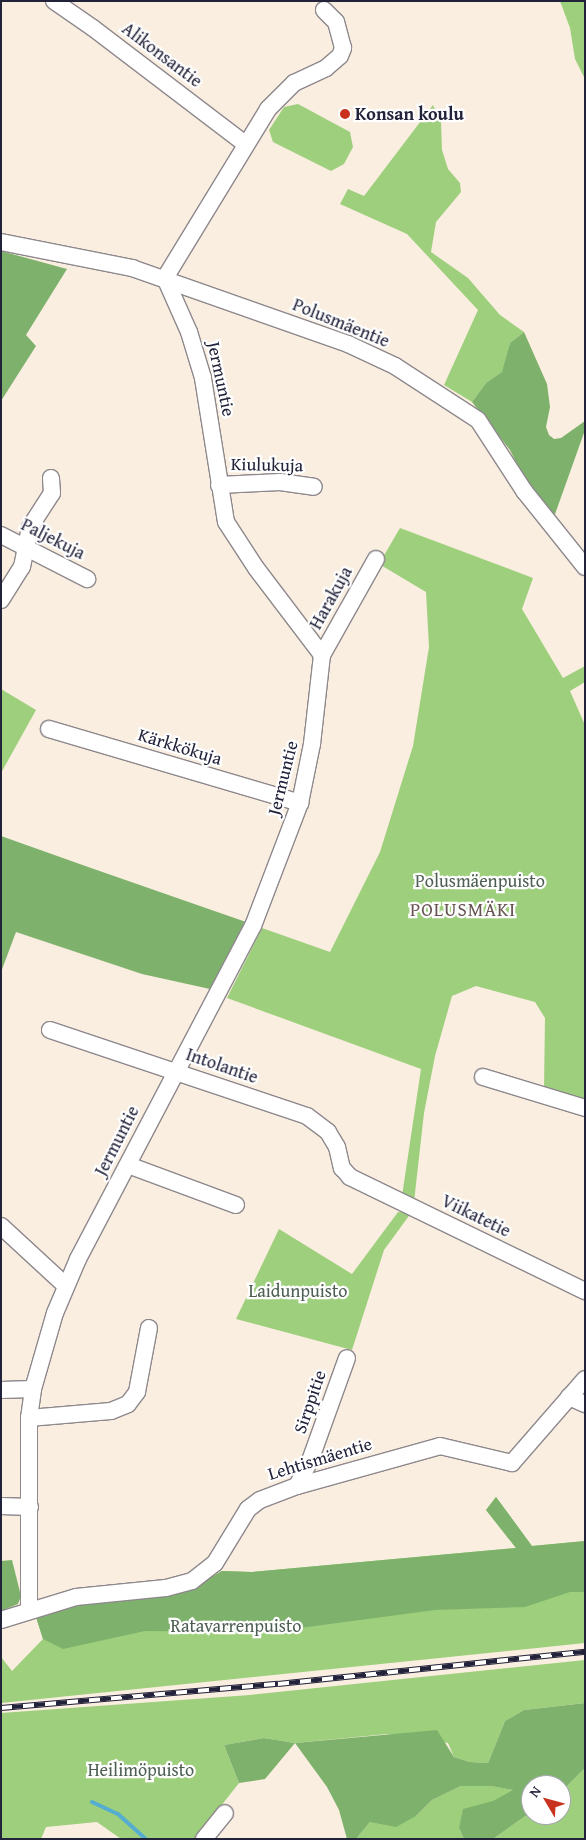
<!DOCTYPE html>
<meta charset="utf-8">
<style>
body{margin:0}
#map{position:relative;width:586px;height:1840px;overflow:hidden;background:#f9eedf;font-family:"Gentium Book Plus",serif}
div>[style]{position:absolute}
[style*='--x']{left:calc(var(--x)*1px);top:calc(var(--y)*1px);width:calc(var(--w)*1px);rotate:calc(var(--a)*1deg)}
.green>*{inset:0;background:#9ecf7d}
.forest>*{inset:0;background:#7eb26c}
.stream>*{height:4px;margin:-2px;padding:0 2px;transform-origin:2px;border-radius:2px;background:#55add2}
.roads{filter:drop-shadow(1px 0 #8e888d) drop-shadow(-1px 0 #8e888d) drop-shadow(0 1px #8e888d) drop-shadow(0 -1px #8e888d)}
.minor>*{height:16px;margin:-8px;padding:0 8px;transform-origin:8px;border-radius:8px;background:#fff}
.rail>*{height:5.5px;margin-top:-2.75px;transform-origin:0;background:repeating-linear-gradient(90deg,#fff 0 11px,#22223b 0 22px);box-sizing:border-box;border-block:1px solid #22223b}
.dots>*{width:14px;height:14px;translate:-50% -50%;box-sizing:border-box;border:2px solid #fff;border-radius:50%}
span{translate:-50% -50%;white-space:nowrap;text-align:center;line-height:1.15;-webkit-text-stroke:4.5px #fff;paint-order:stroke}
.street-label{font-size:18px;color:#22223b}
.poi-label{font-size:18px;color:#22223b;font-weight:700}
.left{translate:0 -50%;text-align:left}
.park-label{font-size:18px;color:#4d5f52}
.neighbourhood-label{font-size:19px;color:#675453;letter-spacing:1px}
.frame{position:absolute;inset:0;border:2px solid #22223b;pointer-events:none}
.north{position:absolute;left:521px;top:1775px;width:50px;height:50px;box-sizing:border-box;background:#fff;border:1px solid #a7a7b1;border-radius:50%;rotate:307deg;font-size:14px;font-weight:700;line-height:20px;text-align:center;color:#22223b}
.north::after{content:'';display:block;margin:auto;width:18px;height:22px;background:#c8321e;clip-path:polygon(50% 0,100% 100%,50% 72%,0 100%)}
</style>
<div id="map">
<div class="green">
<div style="clip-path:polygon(560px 1px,585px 1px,585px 79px,575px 59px,570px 28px)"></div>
<div style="clip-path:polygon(298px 104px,350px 132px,353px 147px,344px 164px,331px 171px,273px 142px,269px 130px,284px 107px)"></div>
<div style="clip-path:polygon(433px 105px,441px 122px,442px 150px,448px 169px,460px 183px,461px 192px,436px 222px,431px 252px,468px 278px,500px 315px,524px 332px,510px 343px,503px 372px,486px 383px,472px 402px,444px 385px,478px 310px,407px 234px,340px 204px,348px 189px,364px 196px)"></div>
<div style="clip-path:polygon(400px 528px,533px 578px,522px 609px,563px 678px,585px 666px,585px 682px,570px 691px,585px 725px,585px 1099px,544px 1089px,545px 1018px,535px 1002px,476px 986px,452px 996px,435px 1056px,424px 1113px,414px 1202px,402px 1196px,421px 1069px,227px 998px,262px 928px,330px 952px,380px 852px,413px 746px,429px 647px,426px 592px,379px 564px)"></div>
<div style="clip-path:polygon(1px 689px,36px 710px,1px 773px)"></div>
<div style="clip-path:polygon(398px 1212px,411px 1213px,384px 1250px,352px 1350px,236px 1319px,279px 1229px,352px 1274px)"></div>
<div style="clip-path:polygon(496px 1497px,532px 1546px,585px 1541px,571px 1592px,585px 1592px,585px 1643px,1px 1703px,1px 1657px,12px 1671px,43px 1639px,36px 1617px,86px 1604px,143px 1598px,194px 1587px,222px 1571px,252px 1572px,516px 1548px,486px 1510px)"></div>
<div style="clip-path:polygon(585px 1660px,585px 1703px,524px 1710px,505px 1721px,488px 1763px,470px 1762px,454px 1757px,448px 1743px,387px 1734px,295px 1743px,264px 1738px,224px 1745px,239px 1783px,195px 1839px,121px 1839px,97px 1822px,46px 1827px,41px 1839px,1px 1839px,1px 1713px,250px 1695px)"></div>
<div style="clip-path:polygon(585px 1768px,585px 1839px,493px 1839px,531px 1812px,531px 1815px,561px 1815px,561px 1792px)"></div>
<div style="clip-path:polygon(461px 1786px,491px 1786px,514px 1790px,459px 1828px,464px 1839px,356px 1839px,370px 1822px,416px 1816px,432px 1800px)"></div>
</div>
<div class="forest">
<div style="clip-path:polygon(1px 251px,67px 269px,26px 335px,36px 346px,1px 401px)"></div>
<div style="clip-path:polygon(524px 332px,547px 384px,550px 407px,546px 427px,549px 435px,554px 439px,561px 438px,585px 421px,585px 430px,554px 517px,526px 482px,510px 450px,472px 402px,486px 383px,502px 372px,510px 343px)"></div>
<div style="clip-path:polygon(1px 836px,91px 868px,246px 922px,210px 989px,142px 974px,16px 932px,1px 972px)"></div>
<div style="clip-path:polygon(496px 1497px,532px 1546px,585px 1541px,585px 1592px,570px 1592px,525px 1607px,435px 1610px,270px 1632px,145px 1631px,63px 1649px,43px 1639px,36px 1617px,86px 1604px,143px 1598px,194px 1587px,222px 1571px,252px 1572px,516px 1548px,486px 1510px)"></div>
<div style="clip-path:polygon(12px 1560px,21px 1596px,18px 1604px,1px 1611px,1px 1561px)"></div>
<div style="clip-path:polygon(585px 1703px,585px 1768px,561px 1792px,561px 1785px,531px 1785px,531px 1812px,493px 1839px,464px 1839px,459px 1828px,463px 1809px,493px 1801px,513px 1790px,491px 1786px,461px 1786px,432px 1800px,416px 1816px,396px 1827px,370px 1822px,356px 1839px,347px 1839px,339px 1810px,327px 1787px,295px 1743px,265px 1779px,239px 1783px,224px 1745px,264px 1738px,295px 1743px,437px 1730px,454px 1757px,470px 1762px,488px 1763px,505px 1721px,524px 1710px)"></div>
</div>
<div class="stream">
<div style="--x:92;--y:1802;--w:29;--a:25"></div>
<div style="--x:118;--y:1814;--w:38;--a:42"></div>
</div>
<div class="roads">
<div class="minor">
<div style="--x:54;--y:1;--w:47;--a:34.7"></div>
<div style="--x:93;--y:28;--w:191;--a:37.3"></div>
<div style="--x:1;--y:242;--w:134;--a:11.2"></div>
<div style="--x:132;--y:268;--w:229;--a:19.4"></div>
<div style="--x:348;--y:344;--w:52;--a:25.1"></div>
<div style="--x:395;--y:366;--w:99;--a:33"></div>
<div style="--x:478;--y:420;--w:86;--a:56.9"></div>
<div style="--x:525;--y:492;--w:96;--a:51.3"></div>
<div style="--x:219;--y:485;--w:61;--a:-2.8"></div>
<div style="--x:280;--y:482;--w:34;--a:8"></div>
<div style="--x:1;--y:535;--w:97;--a:27.1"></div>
<div style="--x:1;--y:600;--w:39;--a:-58"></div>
<div style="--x:22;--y:567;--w:41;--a:-78.7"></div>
<div style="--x:30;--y:527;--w:40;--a:-57.1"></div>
<div style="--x:52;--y:493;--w:15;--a:-94"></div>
<div style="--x:322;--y:655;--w:110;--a:-60.6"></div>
<div style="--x:49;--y:729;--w:262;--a:16.4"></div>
<div style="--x:50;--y:1030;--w:271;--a:18.5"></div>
<div style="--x:307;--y:1116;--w:26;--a:37"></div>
<div style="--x:328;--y:1132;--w:17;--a:59"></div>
<div style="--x:337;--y:1147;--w:22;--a:77"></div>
<div style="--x:342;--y:1168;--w:12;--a:48"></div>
<div style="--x:350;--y:1177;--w:261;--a:25.9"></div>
<div style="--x:483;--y:1077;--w:107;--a:16.9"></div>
<div style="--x:128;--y:1165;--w:115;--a:20.3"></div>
<div style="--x:1;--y:1226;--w:87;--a:42.7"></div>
<div style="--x:1;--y:1390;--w:32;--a:-2"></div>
<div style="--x:569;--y:1397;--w:17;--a:24"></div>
<div style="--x:29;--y:1418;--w:82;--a:-4.9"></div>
<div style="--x:111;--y:1411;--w:18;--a:-22"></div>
<div style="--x:128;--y:1404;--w:15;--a:-53"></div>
<div style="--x:137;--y:1392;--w:65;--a:-79.4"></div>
<div style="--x:297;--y:1486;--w:31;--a:-63"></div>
<div style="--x:311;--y:1458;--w:106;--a:-70.2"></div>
<div style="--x:1;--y:1506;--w:29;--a:2"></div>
<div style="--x:29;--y:1611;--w:193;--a:-90"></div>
<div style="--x:29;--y:1418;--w:29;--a:-82"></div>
<div style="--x:33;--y:1389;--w:79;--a:-73.9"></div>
<div style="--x:55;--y:1313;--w:59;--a:-66.9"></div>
<div style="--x:78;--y:1259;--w:376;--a:-62.3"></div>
<div style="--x:253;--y:926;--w:132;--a:-69.1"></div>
<div style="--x:300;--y:803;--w:60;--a:-78.5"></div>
<div style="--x:312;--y:744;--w:90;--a:-83.6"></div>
<div style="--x:322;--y:655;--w:109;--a:-127.2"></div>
<div style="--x:256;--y:568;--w:55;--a:-123.1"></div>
<div style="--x:226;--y:522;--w:146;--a:-99.1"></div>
<div style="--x:203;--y:378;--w:48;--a:-106.9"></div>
<div style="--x:189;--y:332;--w:59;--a:-114"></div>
<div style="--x:165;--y:278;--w:198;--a:-58.6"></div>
<div style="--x:268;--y:109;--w:37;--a:-45"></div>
<div style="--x:294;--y:83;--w:35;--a:-25"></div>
<div style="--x:326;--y:68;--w:18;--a:-41"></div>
<div style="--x:340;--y:56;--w:9;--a:-69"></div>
<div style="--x:343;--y:48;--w:27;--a:-105"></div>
<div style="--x:336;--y:22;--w:17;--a:-135"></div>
<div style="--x:1;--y:1620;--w:78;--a:-17"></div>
<div style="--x:76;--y:1597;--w:90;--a:-5.7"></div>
<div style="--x:166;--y:1588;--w:27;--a:-15"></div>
<div style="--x:192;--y:1581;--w:29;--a:-38"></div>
<div style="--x:215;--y:1563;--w:63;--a:-58.6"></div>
<div style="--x:248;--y:1509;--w:15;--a:-37"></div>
<div style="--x:260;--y:1500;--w:40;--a:-21"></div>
<div style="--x:297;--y:1486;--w:148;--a:-15.6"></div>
<div style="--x:440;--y:1446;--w:74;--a:13.3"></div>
<div style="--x:512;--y:1463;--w:111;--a:-49"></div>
<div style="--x:204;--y:1839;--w:33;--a:-51"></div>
</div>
</div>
<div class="rail">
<div style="--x:1;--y:1708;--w:278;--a:-5"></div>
<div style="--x:278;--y:1684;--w:309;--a:-6"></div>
</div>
<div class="dots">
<div style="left:345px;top:114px;background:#c8321e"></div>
</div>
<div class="street-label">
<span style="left:162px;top:55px;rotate:37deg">Alikonsantie</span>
<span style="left:341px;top:323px;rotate:22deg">Polusmäentie</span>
<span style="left:221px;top:379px;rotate:78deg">Jermuntie</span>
<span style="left:267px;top:465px;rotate:1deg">Kiulukuja</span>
<span style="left:53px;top:539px;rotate:27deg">Paljekuja</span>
<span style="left:331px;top:598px;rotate:-61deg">Harakuja</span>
<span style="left:180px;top:747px;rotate:17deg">Kärkkökuja</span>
<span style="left:283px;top:778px;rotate:-76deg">Jermuntie</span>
<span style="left:222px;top:1066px;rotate:19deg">Intolantie</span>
<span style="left:117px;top:1141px;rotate:-63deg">Jermuntie</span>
<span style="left:476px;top:1216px;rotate:26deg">Viikatetie</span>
<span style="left:310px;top:1402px;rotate:-71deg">Sirppitie</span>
<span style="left:320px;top:1459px;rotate:-17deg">Lehtismäentie</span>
</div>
<div class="poi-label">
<span class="left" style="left:355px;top:114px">Konsan koulu</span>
</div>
<div class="park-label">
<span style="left:480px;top:881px">Polusmäenpuisto</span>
<span style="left:298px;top:1291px">Laidunpuisto</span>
<span style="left:236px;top:1626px">Ratavarrenpuisto</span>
<span style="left:141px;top:1770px">Heilimöpuisto</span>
</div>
<div class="neighbourhood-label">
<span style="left:463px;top:910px">POLUSMÄKI</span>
</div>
<div class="frame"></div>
<div class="north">N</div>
</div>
